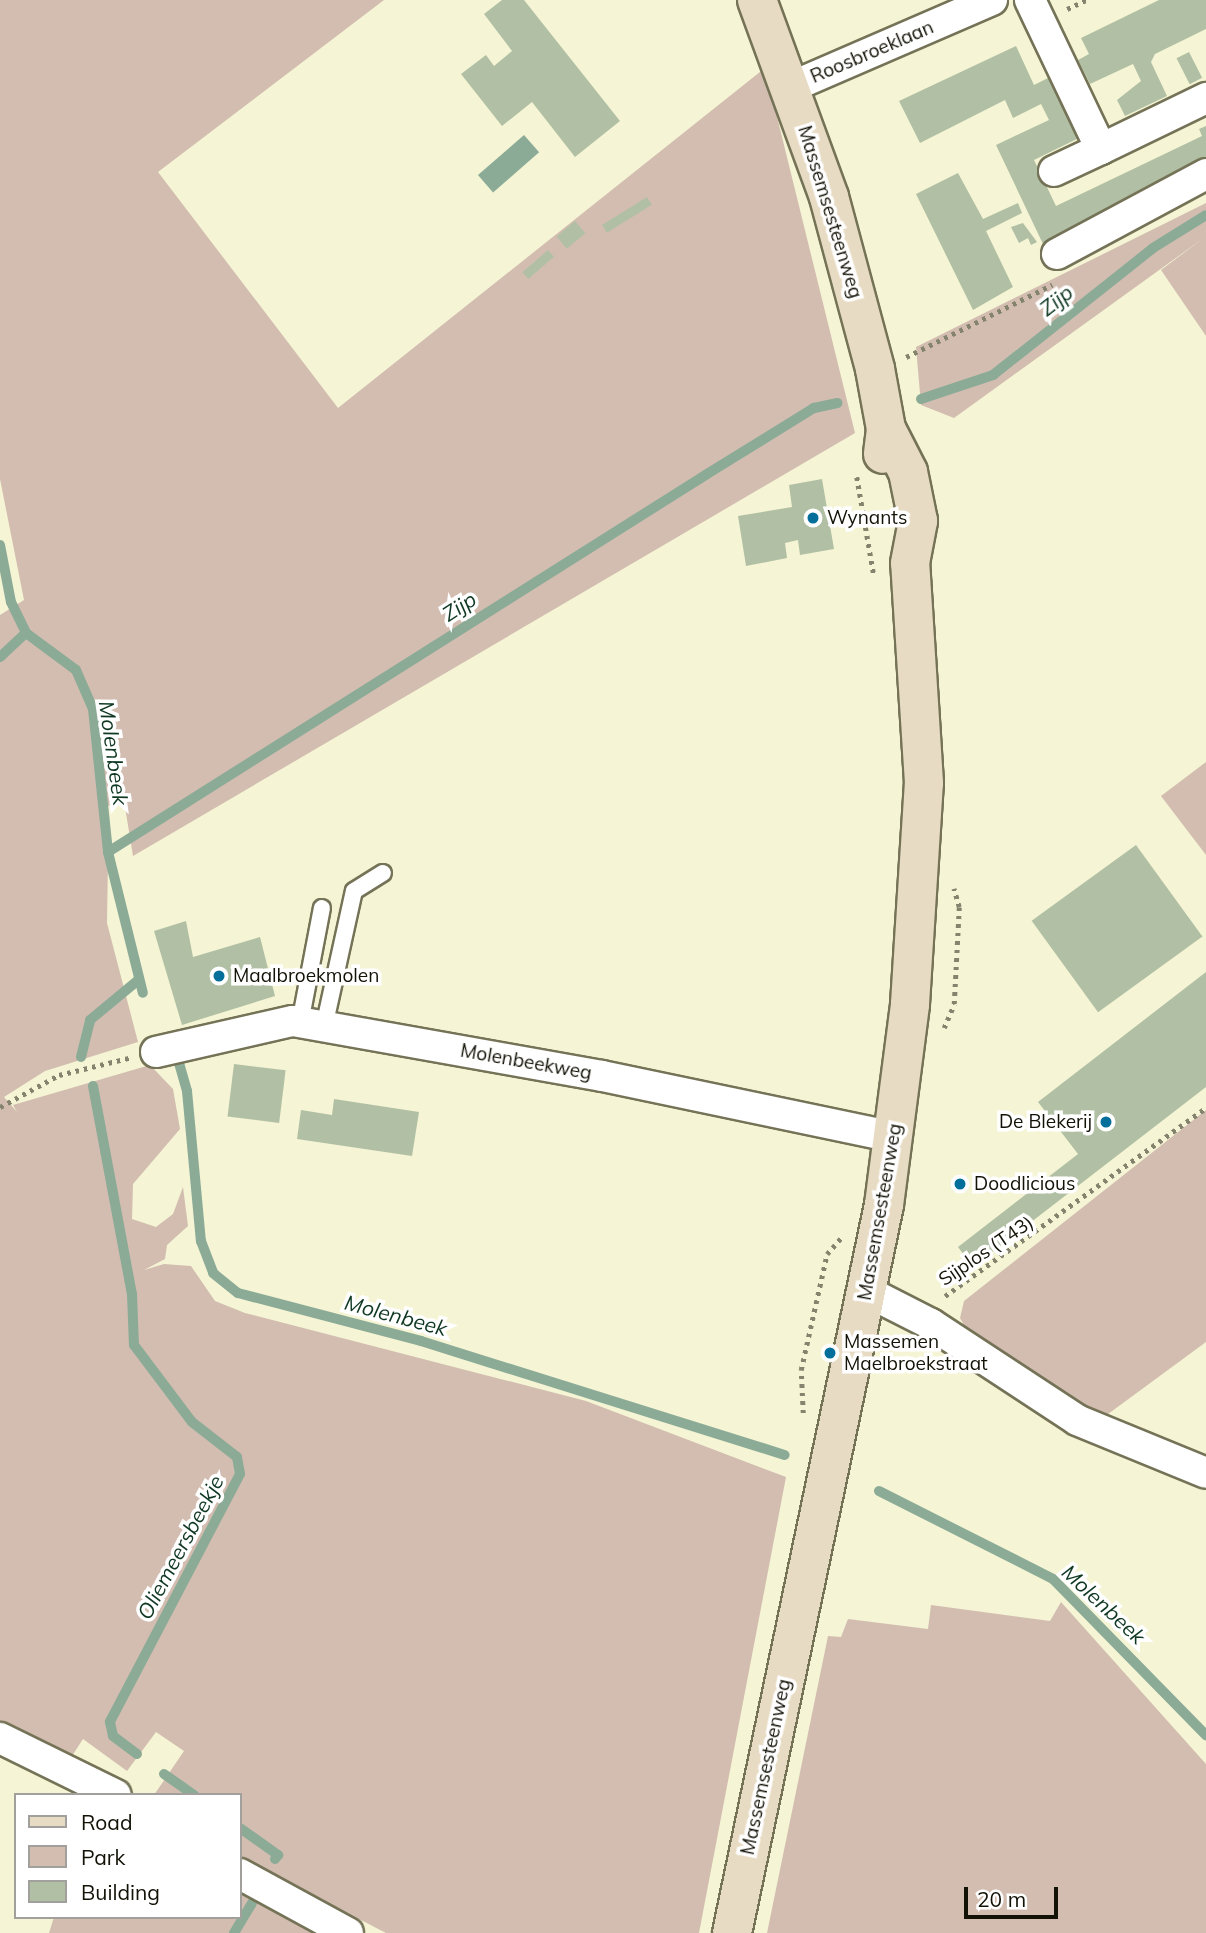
<!DOCTYPE html>
<style>
body{margin:0}
#map{position:relative;width:1206px;height:1933px;overflow:hidden;background:#f5f4d4;font-family:Mulish,sans-serif}
div>[style]{position:absolute}
[style*='--x']{left:calc(var(--x)*1px);top:calc(var(--y)*1px);width:calc(var(--w)*1px);rotate:calc(var(--a)*1deg)}
.green>*{inset:0;background:#d2bdb0}
.water>*{inset:0;background:#8bab97;transform-origin:0 0}
.stream>*{height:10px;margin:-5px;padding:0 5px;transform-origin:5px;border-radius:5px;background:#8bab97}
.building>*{inset:0;background:#b1c0a4;transform-origin:0 0}
.path>*{height:4.5px;margin-top:-2.25px;transform-origin:0;background:repeating-linear-gradient(90deg,#84836d 0 3.5px,transparent 0 8.5px)}
.roads{filter:drop-shadow(2px 0 #757357) drop-shadow(-2px 0 #757357) drop-shadow(0 2px #757357) drop-shadow(0 -2px #757357)}
.service>*{height:16px;margin:-8px;padding:0 8px;transform-origin:8px;border-radius:8px;background:#fff}
.minor>*{height:30px;margin:-15px;padding:0 15px;transform-origin:15px;border-radius:15px;background:#fff}
.secondary>*{height:38px;margin:-19px;padding:0 19px;transform-origin:19px;border-radius:19px;background:#e8dbc4}
.dots>*{width:19px;height:19px;translate:-50% -50%;box-sizing:border-box;border:4px solid #fff;border-radius:50%}
span{translate:-50% -50%;white-space:nowrap;text-align:center;line-height:1.15;-webkit-text-stroke:7px #fff;paint-order:stroke}
.street-label{font-size:19px;color:#131207}
.poi-label{font-size:19px;color:#131207}
.left{translate:0 -50%;text-align:left}
.right{translate:-100% -50%;text-align:right}
.water-label{font-size:21px;color:#0f3823;font-style:italic}
.legend{position:absolute;left:14px;top:1793px;width:228px;height:126px;box-sizing:border-box;background:#fff;border:2px solid #a1a09c;margin:0;padding:9px 12px;list-style:none;font-size:21px;color:#131207}
.legend li{display:flex;align-items:center;gap:14px;height:35px}
.legend b{width:35px;border:2px solid #a1a09c}
.scale{position:absolute;left:964px;top:1887px;width:94px;height:32px;box-sizing:border-box;border:4px solid #131207;border-top:0;padding-left:9px;font-size:21px;line-height:24px;white-space:nowrap;color:#131207;-webkit-text-stroke:5px #fff;paint-order:stroke}
</style>
<div id="map">
<div class="green">
<div style="clip-path:polygon(0 0,384px 0,158px 172px,338px 408px,765px 68px,855px 433px,133px 856px,124px 801px,99px 809px,108px 860px,107px 923px,138px 1042px,45px 1071px,4px 1097px,17px 1112px,13px 1105px,150px 1065px,173px 1089px,180px 1129px,133px 1184px,132px 1219px,156px 1227px,173px 1214px,183px 1187px,188px 1226px,167px 1245px,165px 1259px,144px 1270px,164px 1264px,191px 1266px,215px 1301px,245px 1313px,586px 1401px,786px 1477px,699px 1933px,386px 1933px,240px 1857px,240px 1795px,154px 1795px,184px 1751px,156px 1732px,127px 1771px,83px 1739px,72px 1756px,0 1727px,0 615px,24px 600px,0 479px)"></div>
<div style="clip-path:polygon(1206px 203px,1206px 336px,1161px 270px,1205px 237px,954px 418px,921px 405px,916px 347px)"></div>
<div style="clip-path:polygon(1206px 762px,1206px 855px,1161px 796px)"></div>
<div style="clip-path:polygon(1206px 1110px,1206px 1342px,1104px 1417px,1027px 1376px,969px 1334px,960px 1318px,964px 1301px)"></div>
<div style="clip-path:polygon(1061px 1602px,1206px 1764px,1206px 1933px,767px 1933px,828px 1636px,841px 1637px,848px 1619px,928px 1629px,931px 1605px,1050px 1621px)"></div>
<div style="clip-path:polygon(240px 1887px,315px 1933px,49px 1933px,54px 1917px,240px 1917px)"></div>
</div>
<div class="water">
<div style="left:524px;top:135px;width:23px;height:61px;rotate:49deg"></div>
</div>
<div class="stream">
<div style="--x:921;--y:399;--w:76;--a:-18.4"></div>
<div style="--x:993;--y:375;--w:204;--a:-38.4"></div>
<div style="--x:1153;--y:248;--w:62;--a:-31.9"></div>
<div style="--x:0;--y:545;--w:58;--a:79.1"></div>
<div style="--x:11;--y:602;--w:34;--a:64"></div>
<div style="--x:26;--y:633;--w:62;--a:36.5"></div>
<div style="--x:76;--y:670;--w:43;--a:66.4"></div>
<div style="--x:93;--y:709;--w:144;--a:84"></div>
<div style="--x:108;--y:852;--w:145;--a:76.1"></div>
<div style="--x:0;--y:657;--w:35;--a:-43"></div>
<div style="--x:108;--y:852;--w:708;--a:-32.25"></div>
<div style="--x:707;--y:474;--w:126;--a:-31.7"></div>
<div style="--x:814;--y:408;--w:24;--a:-12"></div>
<div style="--x:177;--y:1056;--w:36;--a:74"></div>
<div style="--x:187;--y:1091;--w:151;--a:84.7"></div>
<div style="--x:201;--y:1241;--w:34;--a:69"></div>
<div style="--x:213;--y:1273;--w:32;--a:39"></div>
<div style="--x:238;--y:1293;--w:189;--a:14.7"></div>
<div style="--x:421;--y:1341;--w:381;--a:17.4"></div>
<div style="--x:81;--y:1057;--w:38;--a:-76"></div>
<div style="--x:90;--y:1020;--w:61;--a:-39.7"></div>
<div style="--x:93;--y:1086;--w:212;--a:79.4"></div>
<div style="--x:132;--y:1294;--w:51;--a:87.8"></div>
<div style="--x:134;--y:1345;--w:96;--a:53"></div>
<div style="--x:192;--y:1422;--w:57;--a:37.9"></div>
<div style="--x:237;--y:1457;--w:17;--a:80"></div>
<div style="--x:240;--y:1474;--w:280;--a:117.7"></div>
<div style="--x:110;--y:1722;--w:14;--a:78"></div>
<div style="--x:113;--y:1736;--w:30;--a:37"></div>
<div style="--x:879;--y:1491;--w:195;--a:26.8"></div>
<div style="--x:1053;--y:1579;--w:219;--a:45.6"></div>
<div style="--x:164;--y:1774;--w:37;--a:35"></div>
<div style="--x:240;--y:1828;--w:47;--a:35.4"></div>
<div style="--x:278;--y:1855;--w:5;--a:127"></div>
<div style="--x:234;--y:1933;--w:35;--a:-59"></div>
</div>
<div class="building">
<div style="clip-path:polygon(502px 0,524px 0,620px 121px,575px 157px,532px 102px,502px 126px,461px 74px,486px 55px,494px 66px,512px 51px,484px 14px)"></div>
<div style="clip-path:polygon(1159px 0,1206px 0,1206px 29px,1155px 54px,1151px 62px,1167px 96px,1125px 116px,1117px 100px,1141px 81px,1133px 64px,1090px 84px,1078px 60px,1089px 54px,1081px 38px)"></div>
<div style="clip-path:polygon(1016px 46px,1034px 85px,1052px 76px,1081px 137px,1034px 160px,1056px 206px,1202px 136px,1199px 129px,1206px 126px,1206px 166px,1043px 244px,996px 145px,1049px 120px,1041px 104px,1013px 118px,1005px 100px,920px 143px,899px 101px)"></div>
<div style="left:1189px;top:52px;width:29px;height:14px;rotate:63deg"></div>
<div style="clip-path:polygon(958px 173px,983px 219px,1018px 203px,1022px 213px,986px 231px,1013px 287px,973px 310px,916px 194px)"></div>
<div style="left:647px;top:197px;width:9px;height:53px;rotate:58deg"></div>
<div style="left:575px;top:221px;width:16px;height:24px;rotate:50deg"></div>
<div style="clip-path:polygon(1023px 223px,1037px 242px,1031px 245px,1028px 238px,1019px 243px,1011px 227px)"></div>
<div style="left:548px;top:250px;width:9px;height:34px;rotate:49deg"></div>
<div style="clip-path:polygon(822px 479px,834px 549px,800px 555px,798px 540px,785px 543px,787px 558px,746px 566px,738px 516px,792px 507px,789px 485px)"></div>
<div style="left:1136px;top:845px;width:113px;height:129px;rotate:54deg"></div>
<div style="clip-path:polygon(186px 921px,193px 957px,260px 937px,275px 996px,182px 1025px,154px 931px)"></div>
<div style="clip-path:polygon(1206px 972px,1206px 1087px,973px 1267px,958px 1247px,1078px 1154px,1038px 1102px)"></div>
<div style="left:234px;top:1064px;width:52px;height:53px;rotate:7deg"></div>
<div style="clip-path:polygon(334px 1099px,419px 1112px,412px 1156px,297px 1139px,301px 1110px,332px 1115px)"></div>
</div>
<div class="path">
<div style="--x:1067;--y:9;--w:21;--a:-25"></div>
<div style="--x:906;--y:357;--w:163;--a:-26.3"></div>
<div style="--x:857;--y:477;--w:99;--a:80.2"></div>
<div style="--x:944;--y:1028;--w:26;--a:-67"></div>
<div style="--x:954;--y:1004;--w:97;--a:-87"></div>
<div style="--x:959;--y:907;--w:19;--a:-106"></div>
<div style="--x:0;--y:1107;--w:67;--a:-28.5"></div>
<div style="--x:59;--y:1075;--w:72;--a:-13.7"></div>
<div style="--x:945;--y:1296;--w:322;--a:-35.8"></div>
<div style="--x:803;--y:1413;--w:43;--a:-92.7"></div>
<div style="--x:801;--y:1370;--w:119;--a:-77.4"></div>
<div style="--x:827;--y:1254;--w:21;--a:-49"></div>
</div>
<div class="roads">
<div class="service">
<div style="--x:300;--y:1023;--w:117;--a:-79.2"></div>
<div style="--x:324;--y:1027;--w:139;--a:-77.6"></div>
<div style="--x:354;--y:891;--w:34;--a:-32"></div>
</div>
<div class="minor">
<div style="--x:1030;--y:0;--w:165;--a:64.5"></div>
<div style="--x:1101;--y:149;--w:117;--a:-25.9"></div>
<div style="--x:791;--y:87;--w:219;--a:-23.4"></div>
<div style="--x:1054;--y:171;--w:52;--a:-25.1"></div>
<div style="--x:1057;--y:254;--w:169;--a:-28.2"></div>
<div style="--x:156;--y:1052;--w:140;--a:-12.8"></div>
<div style="--x:293;--y:1021;--w:314;--a:10.1"></div>
<div style="--x:602;--y:1076;--w:299;--a:11.8"></div>
<div style="--x:866;--y:1291;--w:73;--a:26.9"></div>
<div style="--x:931;--y:1324;--w:175;--a:33.3"></div>
<div style="--x:1077;--y:1420;--w:139;--a:22.3"></div>
<div style="--x:0;--y:1738;--w:129;--a:26.2"></div>
<div style="--x:240;--y:1874;--w:123;--a:28.6"></div>
</div>
<div class="secondary">
<div style="--x:757;--y:0;--w:210;--a:69.9"></div>
<div style="--x:829;--y:197;--w:178;--a:75"></div>
<div style="--x:875;--y:369;--w:61;--a:79.6"></div>
<div style="--x:886;--y:429;--w:25;--a:97"></div>
<div style="--x:732;--y:1933;--w:744;--a:-78.21"></div>
<div style="--x:884;--y:1205;--w:203;--a:-82.6"></div>
<div style="--x:910;--y:1004;--w:221;--a:-86.4"></div>
<div style="--x:924;--y:783;--w:220;--a:-93.6"></div>
<div style="--x:910;--y:563;--w:43;--a:-79.2"></div>
<div style="--x:918;--y:521;--w:50;--a:-101.5"></div>
<div style="--x:908;--y:472;--w:48;--a:-117.1"></div>
</div>
</div>
<div class="dots">
<div style="left:813px;top:518px;background:#056f9c"></div>
<div style="left:219px;top:976px;background:#056f9c"></div>
<div style="left:1106px;top:1122px;background:#056f9c"></div>
<div style="left:960px;top:1184px;background:#056f9c"></div>
<div style="left:830px;top:1353px;background:#056f9c"></div>
</div>
<div class="street-label">
<span style="left:872px;top:52px;rotate:-23deg">Roosbroeklaan</span>
<span style="left:830px;top:212px;rotate:73deg">Massemsesteenweg</span>
<span style="left:526px;top:1062px;rotate:10deg">Molenbeekweg</span>
<span style="left:880px;top:1212px;rotate:-80deg">Massemsesteenweg</span>
<span style="left:986px;top:1251px;rotate:-34deg">Sijplos (T43)</span>
<span style="left:766px;top:1767px;rotate:-78deg">Massemsesteenweg</span>
</div>
<div class="poi-label">
<span class="left" style="left:827px;top:518px">Wynants</span>
<span class="left" style="left:233px;top:976px">Maalbroekmolen</span>
<span class="right" style="left:1092px;top:1122px">De Blekerij</span>
<span class="left" style="left:974px;top:1184px">Doodlicious</span>
<span class="left" style="left:844px;top:1353px">Massemen<br>Maelbroekstraat</span>
</div>
<div class="water-label">
<span style="left:1056px;top:300px;rotate:-38deg">Zijp</span>
<span style="left:459px;top:606px;rotate:-33deg">Zijp</span>
<span style="left:114px;top:753px;rotate:82deg">Molenbeek</span>
<span style="left:396px;top:1315px;rotate:15deg">Molenbeek</span>
<span style="left:180px;top:1547px;rotate:-62deg">Oliemeersbeekje</span>
<span style="left:1104px;top:1604px;rotate:43deg">Molenbeek</span>
</div>
<ul class="legend">
<li><b style="height:9px;background:#e8dbc4"></b>Road</li>
<li><b style="height:19px;background:#d2bdb0"></b>Park</li>
<li><b style="height:19px;background:#b1c0a4"></b>Building</li>
</ul>
<div class="scale">20 m</div>
</div>
